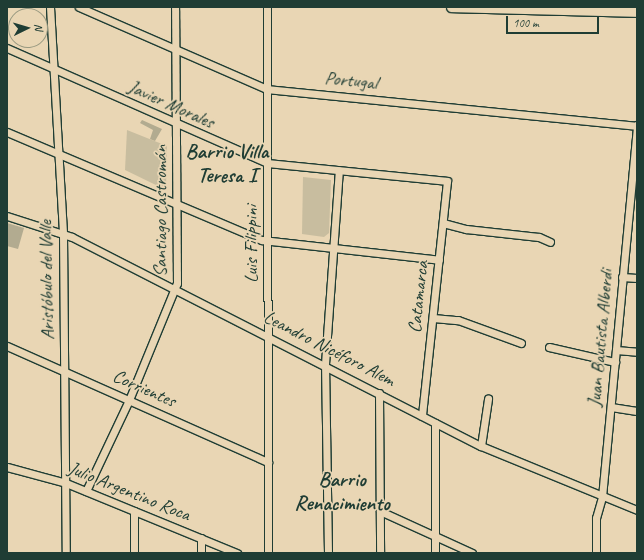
<!DOCTYPE html>
<meta charset="utf-8">
<style>
body{margin:0}
#map{position:relative;width:644px;height:560px;overflow:hidden;background:#e9d6b4;font-family:Caveat,sans-serif}
div>[style]{position:absolute}
[style*='--x']{left:calc(var(--x)*1px);top:calc(var(--y)*1px);width:calc(var(--w)*1px);rotate:calc(var(--a)*1deg)}
.green>*{inset:0;background:#c8bd9f}
.building>*{inset:0;background:#b2ab90}
.roads{filter:drop-shadow(1px 0 #1f3d34) drop-shadow(-1px 0 #1f3d34) drop-shadow(0 1px #1f3d34) drop-shadow(0 -1px #1f3d34)}
.minor>*{height:7px;margin:-3.5px;padding:0 3.5px;transform-origin:3.5px;border-radius:3.5px;background:#e9d6b4}
.major>*{height:9px;margin:-4.5px;padding:0 4.5px;transform-origin:4.5px;border-radius:4.5px;background:#e9d6b4}
span{translate:-50% -50%;white-space:nowrap;text-align:center;line-height:1.15;-webkit-text-stroke:3.5px #e9d6b4;paint-order:stroke}
.street-label{font-size:19px;color:#1f3d34}
.quarter-label{font-size:21px;color:#1f3d34;font-weight:700}
.frame{position:absolute;inset:0;border:8px solid #1f3d34;pointer-events:none}
.north{position:absolute;left:8px;top:8px;width:40px;height:40px;box-sizing:border-box;background:#e9d6b4;border:1px solid #989981;border-radius:50%;rotate:85deg;font-size:11px;font-weight:700;line-height:16px;text-align:center;color:#1f3d34}
.north::after{content:'';display:block;margin:auto;width:14px;height:18px;background:#1f3d34;clip-path:polygon(50% 0,100% 100%,50% 72%,0 100%)}
.scale{position:absolute;left:506px;top:16px;width:93px;height:18px;box-sizing:border-box;border:2px solid #1f3d34;border-top:0;padding-left:5px;font-size:12px;line-height:14px;white-space:nowrap;color:#1f3d34;-webkit-text-stroke:3px #e9d6b4;paint-order:stroke}
</style>
<div id="map">
<div class="green">
<div style="clip-path:polygon(127px 130px,167px 146px,166px 187px,160px 187px,125px 170px)"></div>
<div style="clip-path:polygon(303px 177px,331px 180px,329px 233px,324px 237px,302px 234px)"></div>
</div>
<div class="building">
<div style="clip-path:polygon(142px 120px,162px 129px,155px 141px,150px 139px,153px 130px,140px 123px)"></div>
<div style="clip-path:polygon(7px 223px,24px 228px,18px 249px,7px 246px)"></div>
</div>
<div class="roads">
<div class="minor">
<div style="--x:50;--y:7;--w:227;--a:86.7"></div>
<div style="--x:63;--y:234;--w:319;--a:89.5"></div>
<div style="--x:79;--y:7;--w:205;--a:23.6"></div>
<div style="--x:267;--y:89;--w:372;--a:5.7"></div>
<div style="--x:267;--y:7;--w:546;--a:89.9"></div>
<div style="--x:7;--y:48;--w:285;--a:23.8"></div>
<div style="--x:268;--y:163;--w:180;--a:5.7"></div>
<div style="--x:447;--y:181;--w:236;--a:96.1"></div>
<div style="--x:7;--y:132;--w:277;--a:23"></div>
<div style="--x:262;--y:240;--w:178;--a:6.4"></div>
<div style="--x:7;--y:216;--w:68;--a:17.9"></div>
<div style="--x:72;--y:237;--w:459;--a:27.1"></div>
<div style="--x:481;--y:446;--w:169;--a:22.3"></div>
<div style="--x:443;--y:223;--w:24;--a:15"></div>
<div style="--x:466;--y:229;--w:73;--a:6.3"></div>
<div style="--x:539;--y:237;--w:12;--a:24"></div>
<div style="--x:622;--y:277;--w:15;--a:4"></div>
<div style="--x:433;--y:318;--w:25;--a:5"></div>
<div style="--x:458;--y:320;--w:67;--a:20.1"></div>
<div style="--x:7;--y:346;--w:286;--a:24"></div>
<div style="--x:549;--y:347;--w:68;--a:12.8"></div>
<div style="--x:616;--y:350;--w:21;--a:5"></div>
<div style="--x:379;--y:393;--w:160;--a:89.6"></div>
<div style="--x:611;--y:407;--w:26;--a:9"></div>
<div style="--x:435;--y:423;--w:130;--a:90"></div>
<div style="--x:481;--y:446;--w:48;--a:-81.5"></div>
<div style="--x:7;--y:467;--w:61;--a:15.2"></div>
<div style="--x:66;--y:483;--w:185;--a:22.3"></div>
<div style="--x:86;--y:491;--w:101;--a:-64.7"></div>
<div style="--x:129;--y:400;--w:126;--a:-67.7"></div>
<div style="--x:177;--y:283;--w:276;--a:-90.4"></div>
<div style="--x:134;--y:511;--w:42;--a:90"></div>
<div style="--x:380;--y:511;--w:101;--a:24.5"></div>
<div style="--x:201;--y:538;--w:15;--a:90"></div>
<div style="--x:328;--y:553;--w:189;--a:-90.9"></div>
<div style="--x:325;--y:364;--w:194;--a:-85.9"></div>
<div style="--x:596;--y:553;--w:35;--a:-90"></div>
<div style="--x:596;--y:518;--w:22;--a:-74"></div>
<div style="--x:602;--y:497;--w:374;--a:-84.6"></div>
</div>
<div class="major">
<div style="--x:451;--y:7;--w:186;--a:1.5"></div>
</div>
</div>
<div class="street-label">
<span style="left:351px;top:81px;rotate:6deg">Portugal</span>
<span style="left:171px;top:105px;rotate:24deg">Javier Morales</span>
<span style="left:161px;top:211px;rotate:-90deg">Santiago Castromán</span>
<span style="left:252px;top:244px;rotate:-90deg">Luis Filippini</span>
<span style="left:47px;top:280px;rotate:-91deg">Aristóbulo del Valle</span>
<span style="left:419px;top:297px;rotate:-84deg">Catamarca</span>
<span style="left:601px;top:338px;rotate:-85deg">Juan Bautista Alberdi</span>
<span style="left:329px;top:349px;rotate:27deg">Leandro Nicéforo Alem</span>
<span style="left:144px;top:389px;rotate:24deg">Corrientes</span>
<span style="left:129px;top:492px;rotate:22deg">Julio Argentino Roca</span>
</div>
<div class="quarter-label">
<span style="left:227px;top:163px">Barrio Villa<br>Teresa I</span>
<span style="left:342px;top:491px">Barrio<br>Renacimiento</span>
</div>
<div class="frame"></div>
<div class="north">N</div>
<div class="scale">100 m</div>
</div>
